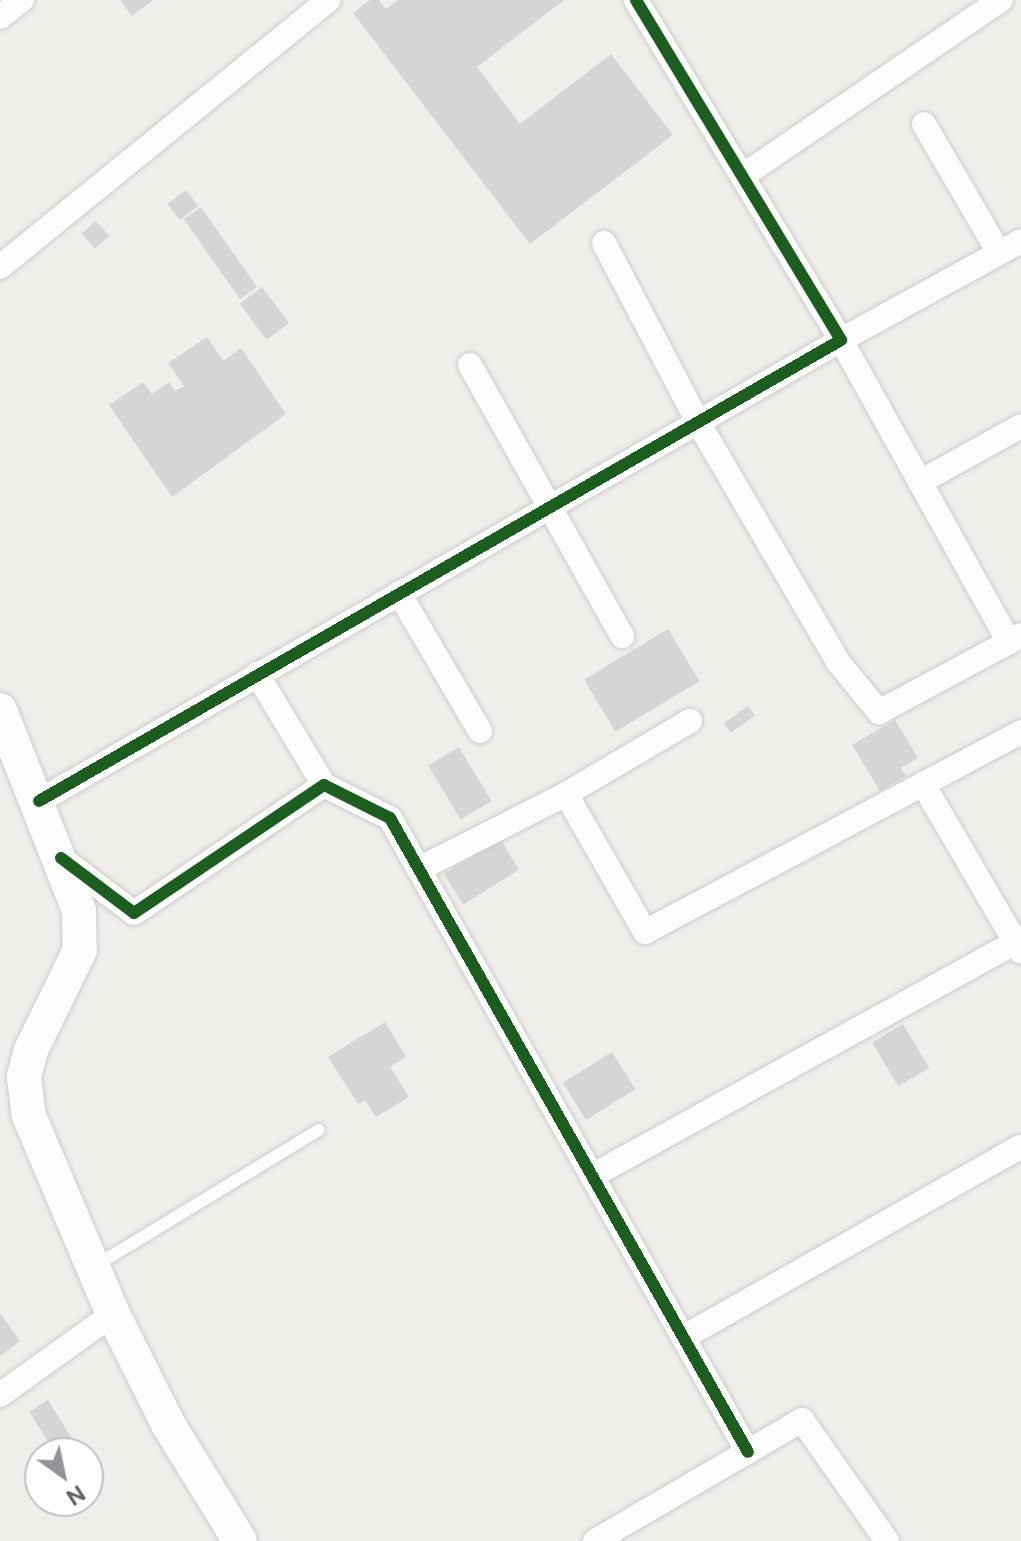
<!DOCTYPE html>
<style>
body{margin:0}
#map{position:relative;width:1021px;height:1541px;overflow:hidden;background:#efeeea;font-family:"Public Sans",sans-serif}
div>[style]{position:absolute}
.building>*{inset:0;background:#d6d5d3;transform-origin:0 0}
.roads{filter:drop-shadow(0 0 2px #cbcccc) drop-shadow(0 0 2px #cbcccc)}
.lane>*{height:12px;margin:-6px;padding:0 6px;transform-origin:6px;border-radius:6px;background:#fdfcfc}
.street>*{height:24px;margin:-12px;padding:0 12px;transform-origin:12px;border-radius:12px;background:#fdfcfc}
.secondary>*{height:34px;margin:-17px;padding:0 17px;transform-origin:17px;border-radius:17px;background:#fdfcfc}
.cycleway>*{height:12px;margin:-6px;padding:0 6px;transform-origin:6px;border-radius:6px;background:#1b5e20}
span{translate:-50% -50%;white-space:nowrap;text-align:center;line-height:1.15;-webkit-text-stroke:7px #fff;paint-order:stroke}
.north{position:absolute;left:24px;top:1437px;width:80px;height:80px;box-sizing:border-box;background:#fff;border:2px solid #bfc1c3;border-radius:50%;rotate:147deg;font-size:22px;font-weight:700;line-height:32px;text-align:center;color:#5f6368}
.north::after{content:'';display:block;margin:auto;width:28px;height:36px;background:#919496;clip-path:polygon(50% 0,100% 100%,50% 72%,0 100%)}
</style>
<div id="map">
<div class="building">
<i style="clip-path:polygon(120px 0,153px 0,132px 16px)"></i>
<i style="clip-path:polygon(370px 0,379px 0,386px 9px,398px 0,564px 0,477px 67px,520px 124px,611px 54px,673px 135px,530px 244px,353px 13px)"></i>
<i style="left:186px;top:190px;width:20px;height:23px;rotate:53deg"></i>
<i style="left:201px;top:207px;width:98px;height:21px;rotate:55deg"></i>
<i style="left:96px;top:221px;width:20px;height:19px;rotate:49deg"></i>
<i style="left:262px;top:287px;width:45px;height:28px;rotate:53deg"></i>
<i style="clip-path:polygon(207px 337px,223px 361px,241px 348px,286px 414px,172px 497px,109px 405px,143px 382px,152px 394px,169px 382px,175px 391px,184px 386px,168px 363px)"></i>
<i style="left:668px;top:629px;width:61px;height:98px;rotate:59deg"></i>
<i style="left:748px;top:706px;width:12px;height:30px;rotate:55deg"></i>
<i style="clip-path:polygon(895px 720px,918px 758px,901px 768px,906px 776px,880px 791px,852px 745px)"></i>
<i style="left:459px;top:747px;width:63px;height:36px;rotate:59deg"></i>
<i style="left:500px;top:839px;width:36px;height:66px;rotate:58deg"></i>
<i style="clip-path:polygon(385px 1022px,406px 1057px,390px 1067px,409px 1097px,376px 1117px,365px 1100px,358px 1104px,328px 1057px)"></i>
<i style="left:903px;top:1024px;width:51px;height:36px;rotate:59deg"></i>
<i style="left:612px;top:1052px;width:44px;height:58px;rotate:58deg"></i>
<i style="clip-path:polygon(0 1313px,20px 1341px,0 1356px)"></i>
<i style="left:48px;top:1400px;width:46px;height:22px;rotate:58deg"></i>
</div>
<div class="roads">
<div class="lane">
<i style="left:95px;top:1266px;width:262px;rotate:-31.3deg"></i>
</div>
<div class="street">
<i style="left:0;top:17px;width:28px;rotate:-38deg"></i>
<i style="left:924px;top:124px;width:149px;rotate:59.8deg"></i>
<i style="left:744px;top:175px;width:311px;rotate:-34.3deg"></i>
<i style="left:1021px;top:241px;width:205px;rotate:151.2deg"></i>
<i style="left:841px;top:340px;width:346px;rotate:60.9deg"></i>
<i style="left:1009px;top:642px;width:14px;rotate:-30deg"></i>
<i style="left:604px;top:243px;width:202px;rotate:62.3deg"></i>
<i style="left:698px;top:422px;width:278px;rotate:59.7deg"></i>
<i style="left:838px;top:662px;width:65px;rotate:50.6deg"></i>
<i style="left:879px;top:712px;width:148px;rotate:-28.3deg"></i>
<i style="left:0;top:267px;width:423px;rotate:-39.1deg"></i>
<i style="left:470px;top:365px;width:311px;rotate:60.7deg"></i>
<i style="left:920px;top:482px;width:115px;rotate:-29deg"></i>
<i style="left:399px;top:593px;width:160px;rotate:59.6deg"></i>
<i style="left:257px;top:674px;width:130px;rotate:58.9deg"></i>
<i style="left:923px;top:784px;width:194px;rotate:59.7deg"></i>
<i style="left:566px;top:794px;width:144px;rotate:-30.5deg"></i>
<i style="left:39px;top:801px;width:925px;rotate:-29.89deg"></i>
<i style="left:841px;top:340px;width:397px;rotate:-121.1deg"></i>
<i style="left:61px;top:858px;width:91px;rotate:37deg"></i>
<i style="left:134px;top:913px;width:229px;rotate:-34deg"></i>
<i style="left:324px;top:785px;width:74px;rotate:26.6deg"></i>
<i style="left:390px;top:818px;width:728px;rotate:60.55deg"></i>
<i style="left:419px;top:869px;width:165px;rotate:-27deg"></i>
<i style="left:566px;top:794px;width:159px;rotate:60.2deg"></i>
<i style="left:645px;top:932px;width:426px;rotate:-28deg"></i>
<i style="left:592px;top:1176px;width:484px;rotate:-28.9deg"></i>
<i style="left:684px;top:1337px;width:387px;rotate:-29.5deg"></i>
<i style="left:0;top:1395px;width:139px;rotate:-35.6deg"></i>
<i style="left:595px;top:1541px;width:240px;rotate:-30.3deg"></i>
<i style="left:802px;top:1420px;width:148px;rotate:54.9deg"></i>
</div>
<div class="secondary">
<i style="left:0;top:710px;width:216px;rotate:68.5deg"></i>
<i style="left:79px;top:911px;width:39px;rotate:89deg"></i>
<i style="left:80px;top:950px;width:111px;rotate:116.1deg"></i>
<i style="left:31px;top:1050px;width:28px;rotate:105deg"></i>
<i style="left:24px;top:1077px;width:39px;rotate:83deg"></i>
<i style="left:29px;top:1116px;width:215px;rotate:67deg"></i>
<i style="left:113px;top:1314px;width:123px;rotate:63.4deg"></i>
<i style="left:168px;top:1424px;width:137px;rotate:58.4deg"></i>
</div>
</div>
<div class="cycleway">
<i style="left:39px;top:801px;width:925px;rotate:-29.89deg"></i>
<i style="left:841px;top:340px;width:397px;rotate:-121.1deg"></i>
<i style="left:61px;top:858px;width:91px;rotate:37deg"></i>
<i style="left:134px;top:913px;width:229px;rotate:-34deg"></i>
<i style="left:324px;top:785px;width:74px;rotate:26.6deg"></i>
<i style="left:390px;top:818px;width:728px;rotate:60.55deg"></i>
</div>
<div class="north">N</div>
</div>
